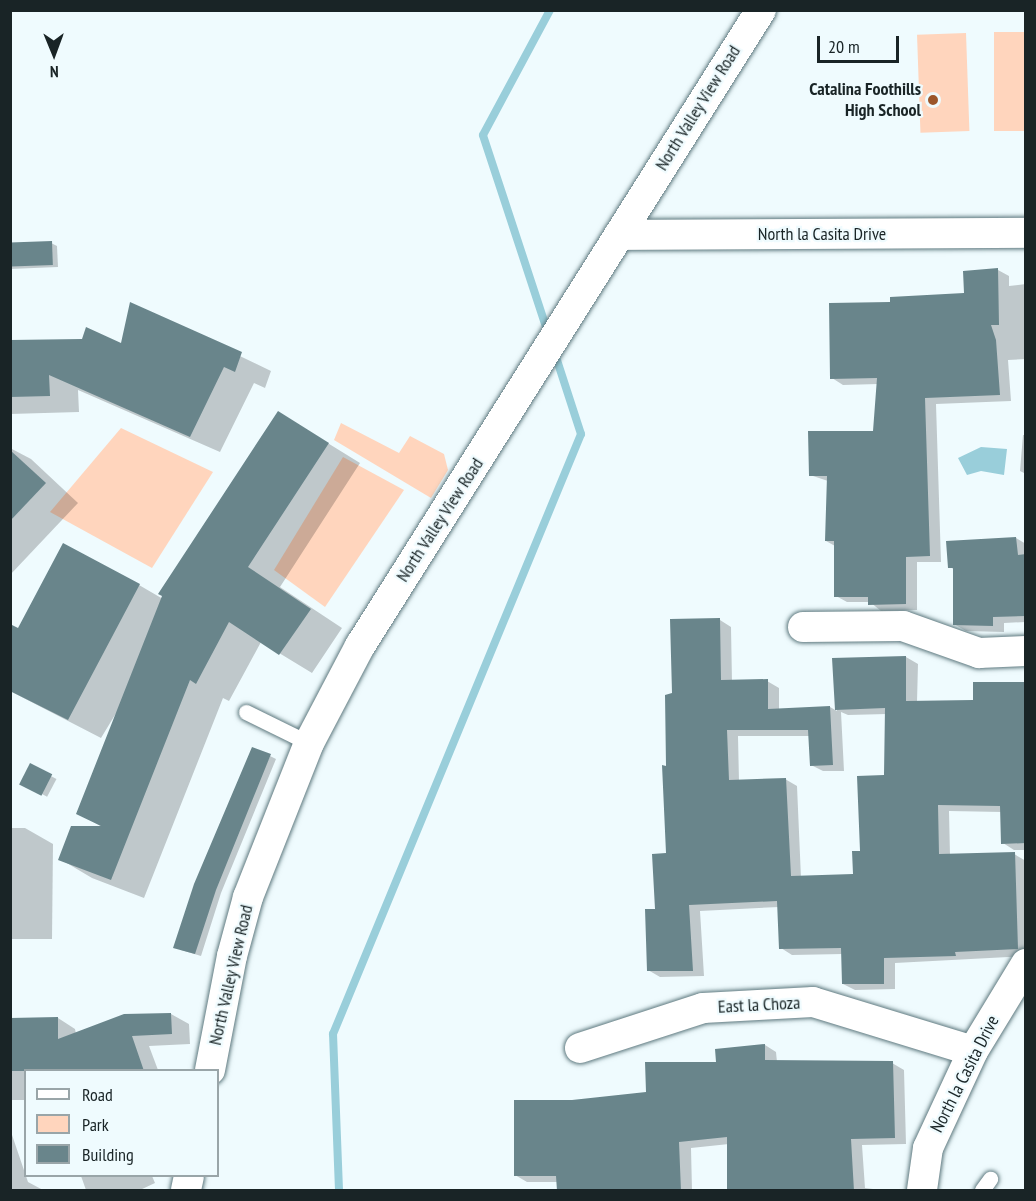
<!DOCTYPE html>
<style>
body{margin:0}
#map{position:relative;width:1036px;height:1201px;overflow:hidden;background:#effbfe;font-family:"PT Sans Narrow",sans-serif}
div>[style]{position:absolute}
.green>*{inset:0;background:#ffd5bd;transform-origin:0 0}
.water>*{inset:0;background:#99ceda}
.shadow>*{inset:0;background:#0003;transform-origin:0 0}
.stream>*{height:8px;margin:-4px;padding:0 4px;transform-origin:4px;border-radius:4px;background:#99ceda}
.building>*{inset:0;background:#69858b;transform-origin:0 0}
.roads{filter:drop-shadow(0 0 2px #5e797f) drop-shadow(0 0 2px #5e797f)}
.lane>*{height:15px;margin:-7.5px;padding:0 7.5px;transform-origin:7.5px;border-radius:7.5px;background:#fff}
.street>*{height:30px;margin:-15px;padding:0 15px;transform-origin:15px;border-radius:15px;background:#fff}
.dots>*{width:16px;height:16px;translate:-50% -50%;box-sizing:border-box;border:3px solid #effbfe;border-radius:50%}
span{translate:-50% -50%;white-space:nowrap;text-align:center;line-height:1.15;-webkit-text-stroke:4.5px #effbfe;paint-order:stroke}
.poi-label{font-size:18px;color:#192426;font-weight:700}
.right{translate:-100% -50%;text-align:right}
.street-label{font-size:18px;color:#192426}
.frame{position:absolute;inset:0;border:12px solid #192426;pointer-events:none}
.legend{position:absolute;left:24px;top:1069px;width:195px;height:108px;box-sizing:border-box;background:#effbfe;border:2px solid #99a5a8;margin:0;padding:8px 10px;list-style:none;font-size:18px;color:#192426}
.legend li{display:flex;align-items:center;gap:12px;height:30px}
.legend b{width:30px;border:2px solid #99a5a8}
.north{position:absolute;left:24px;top:24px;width:60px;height:60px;-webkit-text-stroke:4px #effbfe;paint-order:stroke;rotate:179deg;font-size:16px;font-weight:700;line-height:24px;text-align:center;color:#192426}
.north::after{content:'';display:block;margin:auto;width:21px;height:27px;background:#192426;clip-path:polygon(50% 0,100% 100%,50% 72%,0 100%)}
.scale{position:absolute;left:817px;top:36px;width:82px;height:27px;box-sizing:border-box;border:3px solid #192426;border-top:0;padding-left:8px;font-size:18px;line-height:21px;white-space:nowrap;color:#192426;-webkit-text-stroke:4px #effbfe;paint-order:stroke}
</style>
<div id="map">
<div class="green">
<i style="left:1025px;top:32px;width:99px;height:31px;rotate:90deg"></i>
<i style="left:966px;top:33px;width:98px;height:49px;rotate:88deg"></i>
<i style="clip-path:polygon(341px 423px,399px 453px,410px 436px,444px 454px,448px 470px,431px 498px,334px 440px)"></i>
<i style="clip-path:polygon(121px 428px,213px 472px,152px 568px,50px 512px)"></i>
<i style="clip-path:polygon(343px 457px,404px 490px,325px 607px,274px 570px)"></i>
</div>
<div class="water">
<i style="clip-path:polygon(981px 447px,1007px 449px,1004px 475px,981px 471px,967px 475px,958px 458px)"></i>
</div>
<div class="shadow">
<i style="clip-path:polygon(51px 243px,57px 246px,58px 267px,10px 269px,10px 244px)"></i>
<i style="clip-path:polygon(998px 270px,1009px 276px,1009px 286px,1026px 284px,1026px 359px,1008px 360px,1011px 401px,936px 404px,941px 562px,917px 562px,917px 610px,881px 611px,870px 602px,847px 602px,836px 596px,835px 546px,826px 541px,828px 481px,810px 475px,874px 432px,878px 384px,843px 385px,832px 378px,892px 304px,966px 295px)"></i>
<i style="clip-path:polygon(131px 304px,271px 371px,265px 388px,254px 383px,220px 452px,78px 390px,79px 412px,10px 414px,10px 342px,122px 345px)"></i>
<i style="clip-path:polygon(279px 413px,360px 463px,280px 587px,342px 628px,312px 673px,261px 642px,229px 701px,223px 698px,144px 898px,92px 878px,60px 859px,104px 828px,78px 813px,121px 705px,101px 738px,10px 691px,10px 626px,18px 630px,139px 585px,163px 599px)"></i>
<i style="clip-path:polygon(1023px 435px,1026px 435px,1026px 474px,1020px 471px)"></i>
<i style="clip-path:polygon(10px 448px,31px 459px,78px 503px,10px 575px)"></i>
<i style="clip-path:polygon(1016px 538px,1026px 544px,1026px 622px,1004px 623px,1004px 632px,966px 631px,954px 624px,955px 570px,950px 567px)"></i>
<i style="clip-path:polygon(evenodd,720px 620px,731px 627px,732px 682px,767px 681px,779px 688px,779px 710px,830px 707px,837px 711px,834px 660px,906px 657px,918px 664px,917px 702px,974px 701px,1026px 684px,1026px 850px,1014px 850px,1003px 843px,1002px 812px,949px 811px,950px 855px,1014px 854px,1026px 861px,1026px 956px,895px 963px,895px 989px,855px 990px,843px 984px,843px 954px,792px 955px,781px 948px,779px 907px,700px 911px,704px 976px,660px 977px,648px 970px,667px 854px,673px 694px,720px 620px,841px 712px,848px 715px,887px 714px,886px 777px,854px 875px,801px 878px,797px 786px,785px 779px,739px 781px,738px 736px,810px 736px,811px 765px,823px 771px,844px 771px,841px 712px)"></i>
<i style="clip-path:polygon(270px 756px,276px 759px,221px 893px,201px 956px,181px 950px)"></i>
<i style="left:30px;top:765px;width:30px;height:20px;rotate:28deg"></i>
<i style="clip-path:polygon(10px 828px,25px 828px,53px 844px,52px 939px,10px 939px)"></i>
<i style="clip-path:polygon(171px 1014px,189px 1024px,190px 1044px,149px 1046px,158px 1070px,26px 1070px,26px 1100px,10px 1100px,10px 1020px,58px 1018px,75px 1029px,76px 1034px,124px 1016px)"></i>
<i style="clip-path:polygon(765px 1045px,776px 1052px,777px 1062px,892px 1063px,904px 1070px,906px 1144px,862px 1145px,865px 1188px,881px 1190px,751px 1190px,729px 1144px,691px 1148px,692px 1190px,559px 1190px,558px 1182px,527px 1182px,515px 1175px,572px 1101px,647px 1093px)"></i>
<i style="clip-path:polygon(10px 1129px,28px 1182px,43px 1190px,10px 1190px)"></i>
<i style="clip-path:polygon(81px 1176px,152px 1176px,155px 1183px,140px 1190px,86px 1190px)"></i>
</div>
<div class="stream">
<i style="left:548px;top:333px;width:208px;rotate:-108.2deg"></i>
<i style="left:483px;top:135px;width:142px;rotate:-61.8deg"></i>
<i style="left:339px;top:1190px;width:156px;rotate:-92.2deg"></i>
<i style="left:333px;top:1034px;width:649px;rotate:-67.54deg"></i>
<i style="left:581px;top:434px;width:87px;rotate:-108deg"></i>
</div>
<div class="building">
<i style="left:52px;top:241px;width:24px;height:42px;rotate:88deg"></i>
<i style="clip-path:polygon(998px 268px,999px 325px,991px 325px,996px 340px,1000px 395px,925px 398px,930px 556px,906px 557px,906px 604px,868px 605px,868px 597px,834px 597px,834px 541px,825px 541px,827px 476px,809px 476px,808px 431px,873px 431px,877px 378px,830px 379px,829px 303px,890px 302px,890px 297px,964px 293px,963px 271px)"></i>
<i style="clip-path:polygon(130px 302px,242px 352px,235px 372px,224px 367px,190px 437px,49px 375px,50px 396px,10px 397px,10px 340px,82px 339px,86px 327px,121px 343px)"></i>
<i style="clip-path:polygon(278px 411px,329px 443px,248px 567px,311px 609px,279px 655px,229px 622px,196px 684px,190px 680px,111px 880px,58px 860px,71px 826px,101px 826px,76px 814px,162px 596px,158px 594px)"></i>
<i style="clip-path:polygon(10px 450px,46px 483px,10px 521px)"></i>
<i style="clip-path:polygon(1016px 537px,1018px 555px,1026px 554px,1026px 616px,993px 617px,993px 626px,953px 625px,953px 568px,948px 568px,946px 541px)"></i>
<i style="clip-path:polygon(63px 543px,140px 584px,68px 720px,10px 691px,10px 624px,18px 628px)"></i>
<i style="clip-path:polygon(720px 618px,721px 680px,768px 679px,768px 709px,830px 706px,833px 765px,810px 766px,808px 730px,727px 730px,729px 780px,786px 778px,791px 876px,853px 874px,852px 851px,860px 851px,857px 776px,884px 775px,885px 708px,835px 710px,832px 658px,906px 656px,906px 701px,973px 700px,973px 682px,1026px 682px,1026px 843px,1001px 844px,1000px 806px,938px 805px,939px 854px,1015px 852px,1018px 949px,955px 952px,956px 956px,884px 958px,884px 984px,842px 984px,841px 948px,779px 949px,777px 901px,689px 905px,693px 971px,647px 971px,645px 909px,655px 909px,652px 854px,666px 853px,662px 765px,666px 766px,665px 695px,672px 693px,670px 619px)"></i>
<i style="clip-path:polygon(252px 747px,271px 754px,216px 890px,195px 954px,173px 948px,194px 884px)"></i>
<i style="left:30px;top:763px;width:25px;height:24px;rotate:27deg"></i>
<i style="clip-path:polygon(171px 1013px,172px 1034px,132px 1036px,144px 1071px,10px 1071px,10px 1018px,58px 1017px,58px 1039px,124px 1014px)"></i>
<i style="clip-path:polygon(765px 1044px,765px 1060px,893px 1061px,895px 1138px,851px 1139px,854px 1191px,727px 1191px,727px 1137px,679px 1142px,681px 1191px,557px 1191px,556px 1176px,514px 1176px,514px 1100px,572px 1100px,646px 1092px,645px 1062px,716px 1062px,715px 1049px)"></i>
</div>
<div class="roads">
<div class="lane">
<i style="left:246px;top:712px;width:70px;rotate:26.2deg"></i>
<i style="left:982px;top:1190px;width:14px;rotate:-54deg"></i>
</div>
<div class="street">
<i style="left:619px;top:235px;width:407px;rotate:-0.3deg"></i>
<i style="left:803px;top:627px;width:100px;rotate:-0.6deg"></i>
<i style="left:903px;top:626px;width:81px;rotate:19.6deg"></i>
<i style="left:979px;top:653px;width:47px;rotate:-2.4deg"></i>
<i style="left:580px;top:1048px;width:129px;rotate:-18deg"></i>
<i style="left:703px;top:1008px;width:110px;rotate:-3.1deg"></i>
<i style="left:813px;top:1002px;width:167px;rotate:17deg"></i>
<i style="left:210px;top:1070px;width:116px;rotate:-79.1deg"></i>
<i style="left:232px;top:956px;width:61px;rotate:-74.8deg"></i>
<i style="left:248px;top:897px;width:166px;rotate:-68.4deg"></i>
<i style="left:309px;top:743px;width:110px;rotate:-62.3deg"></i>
<i style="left:360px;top:646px;width:752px;rotate:-57.77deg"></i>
<i style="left:186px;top:1190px;width:14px;rotate:-78deg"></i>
<i style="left:922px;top:1190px;width:42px;rotate:-81.9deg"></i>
<i style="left:928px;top:1148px;width:107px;rotate:-65.1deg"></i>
<i style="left:973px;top:1051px;width:102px;rotate:-58.7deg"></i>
</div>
</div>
<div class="dots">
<i style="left:933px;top:100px;background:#9b562a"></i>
</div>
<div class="poi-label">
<span class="right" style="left:921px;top:100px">Catalina Foothills<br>High School</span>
</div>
<div class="street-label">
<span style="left:698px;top:108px;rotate:-58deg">North Valley View Road</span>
<span style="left:822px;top:234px">North la Casita Drive</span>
<span style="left:440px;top:520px;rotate:-57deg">North Valley View Road</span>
<span style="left:231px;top:975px;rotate:-77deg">North Valley View Road</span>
<span style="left:759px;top:1005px;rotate:-3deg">East la Choza</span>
<span style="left:965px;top:1074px;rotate:-63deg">North la Casita Drive</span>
</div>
<div class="frame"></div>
<ul class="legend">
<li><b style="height:8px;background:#fff"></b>Road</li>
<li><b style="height:16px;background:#ffd5bd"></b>Park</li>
<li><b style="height:16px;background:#69858b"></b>Building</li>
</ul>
<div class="north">N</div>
<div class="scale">20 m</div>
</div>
